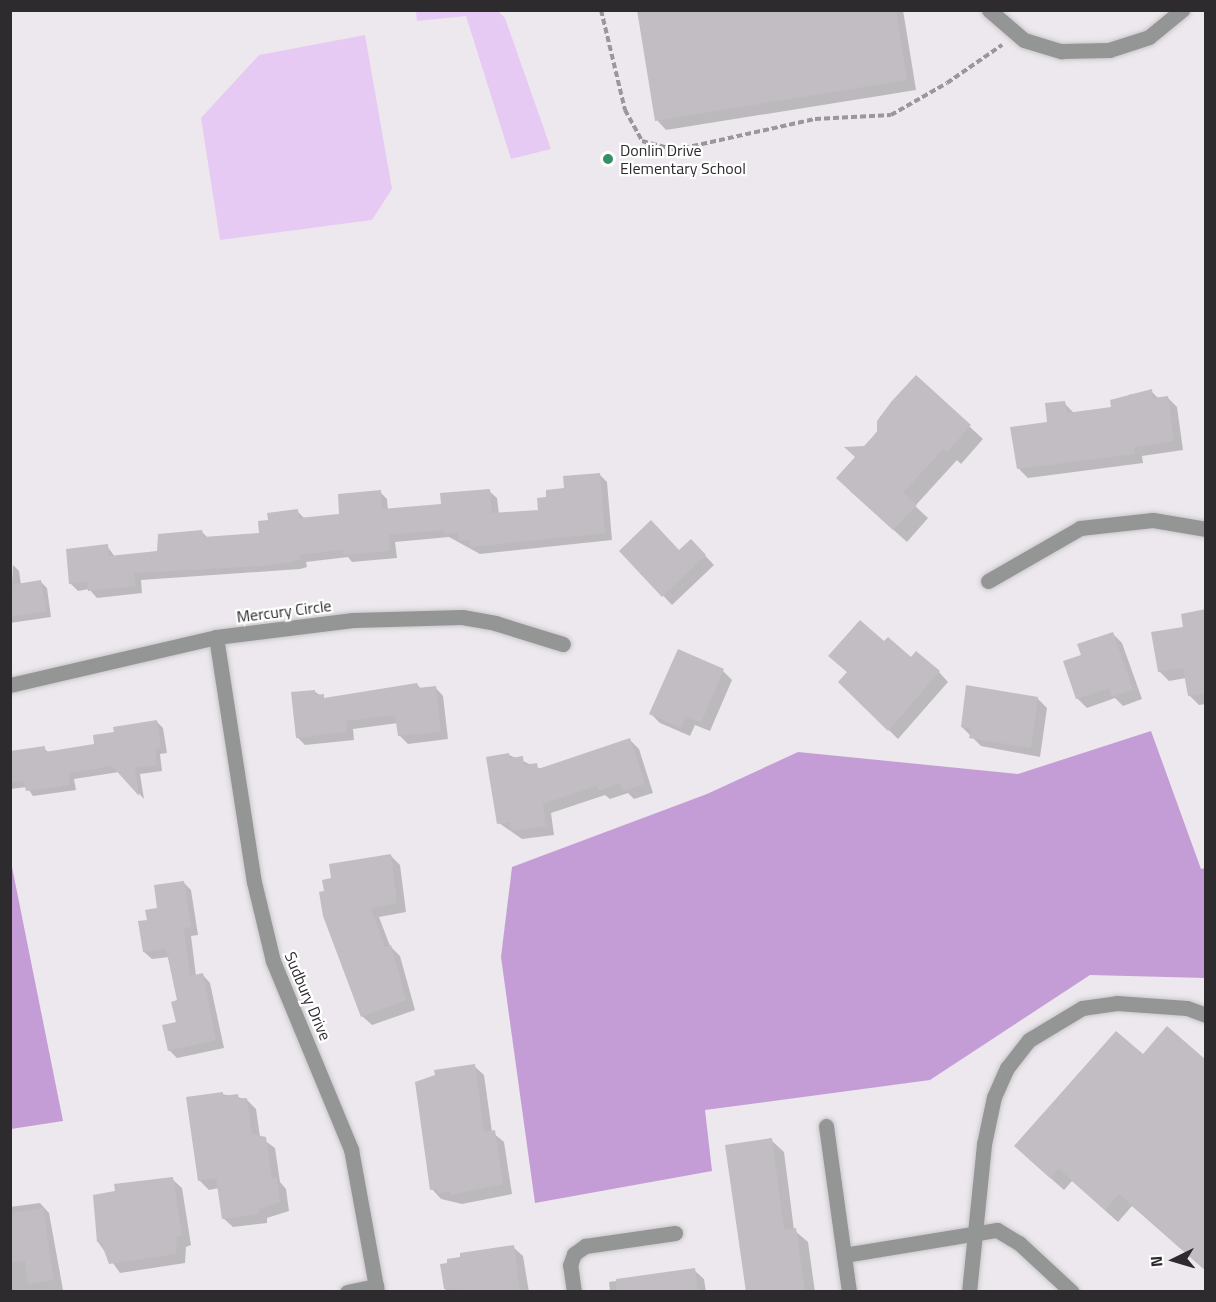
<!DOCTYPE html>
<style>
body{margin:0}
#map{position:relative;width:1216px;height:1302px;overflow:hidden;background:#ece8ed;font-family:"Titillium Web",sans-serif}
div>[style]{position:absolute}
.green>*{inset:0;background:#e7caf4}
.forest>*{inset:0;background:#c59dd6}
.shadow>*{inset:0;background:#0003}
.building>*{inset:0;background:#c1bdc2}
.path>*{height:4px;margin-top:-2px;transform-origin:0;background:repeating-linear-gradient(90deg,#9a979b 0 6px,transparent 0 9px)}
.roads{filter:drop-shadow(0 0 2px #cac6ca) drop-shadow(0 0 2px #cac6ca)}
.minor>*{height:15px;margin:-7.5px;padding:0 7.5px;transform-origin:7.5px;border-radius:7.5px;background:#939694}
.dots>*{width:16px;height:16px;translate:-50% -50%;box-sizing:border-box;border:3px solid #fff;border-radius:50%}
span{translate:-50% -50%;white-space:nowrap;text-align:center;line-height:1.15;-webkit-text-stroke:4.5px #fff;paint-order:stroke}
.poi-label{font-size:16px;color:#2d2b2d}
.left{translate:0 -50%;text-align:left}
.street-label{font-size:16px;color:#2d2b2d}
.frame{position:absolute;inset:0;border:12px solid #2d2b2d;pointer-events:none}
.north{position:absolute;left:1144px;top:1230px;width:60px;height:60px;-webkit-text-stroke:4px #fff;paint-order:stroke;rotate:265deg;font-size:16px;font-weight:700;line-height:24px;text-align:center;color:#2d2b2d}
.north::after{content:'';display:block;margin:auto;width:21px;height:27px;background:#2d2b2d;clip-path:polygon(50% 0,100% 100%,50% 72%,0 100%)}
</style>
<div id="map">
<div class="green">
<i style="clip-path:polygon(416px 11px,498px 11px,505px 18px,551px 149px,511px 159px,466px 16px,417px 21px)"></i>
<i style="clip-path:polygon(365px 35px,392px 189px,372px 220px,220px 240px,201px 118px,259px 55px)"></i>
</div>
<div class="forest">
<i style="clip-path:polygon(1151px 731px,1201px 869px,1205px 868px,1205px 978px,1090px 975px,930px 1080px,705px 1110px,712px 1171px,535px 1203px,501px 957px,512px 867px,707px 794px,798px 752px,1018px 774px)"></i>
<i style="clip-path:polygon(10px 857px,63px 1121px,11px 1129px,10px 1129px)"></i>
</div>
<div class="shadow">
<i style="clip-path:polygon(639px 10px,903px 10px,916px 90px,666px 130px,657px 120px)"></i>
<i style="clip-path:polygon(916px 377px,983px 439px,961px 464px,957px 460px,915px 506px,928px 518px,907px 542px,850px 491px,865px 448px)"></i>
<i style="clip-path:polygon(1151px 391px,1158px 398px,1167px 397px,1177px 407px,1183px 450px,1142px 456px,1143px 463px,1028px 478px,1019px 469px,1064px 403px,1074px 413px,1113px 409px,1128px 399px,1128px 395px)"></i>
<i style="clip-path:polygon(600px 475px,607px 482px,612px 540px,480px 554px,449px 537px,395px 542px,397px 558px,352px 562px,348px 557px,306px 562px,307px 567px,300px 569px,141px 580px,142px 593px,97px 598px,89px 589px,78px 591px,70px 583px,107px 546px,115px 557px,159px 552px,202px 532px,208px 538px,261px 534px,269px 521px,297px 511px,305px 519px,341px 516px,380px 492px,387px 499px,388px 510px,442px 505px,489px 491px,497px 498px,499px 514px,539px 511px,548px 498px)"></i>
<i style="clip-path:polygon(691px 541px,714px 565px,672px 605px,621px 551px,679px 552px)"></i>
<i style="clip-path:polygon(13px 565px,19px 571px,21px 585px,41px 582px,47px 588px,51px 617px,10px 623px)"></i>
<i style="clip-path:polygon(1206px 611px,1206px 704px,1199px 705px,1190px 696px,1186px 678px,1169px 681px,1159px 671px,1185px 628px)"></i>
<i style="clip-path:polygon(1113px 634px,1122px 643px,1142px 699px,1123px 706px,1115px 698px,1087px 708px,1077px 698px,1083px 656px)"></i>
<i style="clip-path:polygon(885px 643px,939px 672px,948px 682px,898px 739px,840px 682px,848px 673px,840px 665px)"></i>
<i style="clip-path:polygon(723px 671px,732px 680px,710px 731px,695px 725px,690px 736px,660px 723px,651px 714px)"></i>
<i style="clip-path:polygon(417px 684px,421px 689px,435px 687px,443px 696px,448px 739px,408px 744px,400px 736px,398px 723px,353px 729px,354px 740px,305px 745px,297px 737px,314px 691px,327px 700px)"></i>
<i style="clip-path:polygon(1037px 698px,1047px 708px,1040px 757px,981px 746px,962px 727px)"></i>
<i style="clip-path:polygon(157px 722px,163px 728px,167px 753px,160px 754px,162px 771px,140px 774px,144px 799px,119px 772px,74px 779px,76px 790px,33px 796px,27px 787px,10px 789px,10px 753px,44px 748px,49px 753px,96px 746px,115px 733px)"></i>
<i style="clip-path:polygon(629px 739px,639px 749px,653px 793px,634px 799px,628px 793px,610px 799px,605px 795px,551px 813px,554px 835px,522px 839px,499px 823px,488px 758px,509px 755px,541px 769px)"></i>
<i style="clip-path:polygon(390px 855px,400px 865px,406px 912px,379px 917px,390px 946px,400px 956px,415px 1010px,372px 1025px,362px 1016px,325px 892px)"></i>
<i style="clip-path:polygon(183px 882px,191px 890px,198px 935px,191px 936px,196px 976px,203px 975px,210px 983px,224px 1048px,177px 1058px,169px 1050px,177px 1023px,178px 1001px,169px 957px,152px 959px,144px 952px,149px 922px)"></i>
<i style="clip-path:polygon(1143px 1056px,1206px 1062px,1206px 1271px,1132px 1206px,1118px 1222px,1072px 1181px,1064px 1190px,1029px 1159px)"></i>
<i style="clip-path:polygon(474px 1066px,484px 1075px,492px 1132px,504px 1142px,512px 1194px,462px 1204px,441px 1199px,432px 1189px)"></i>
<i style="clip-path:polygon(222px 1094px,246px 1099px,256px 1109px,260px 1137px,275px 1148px,280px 1182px,286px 1189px,289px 1211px,267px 1218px,267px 1223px,233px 1227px,223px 1218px,219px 1188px,209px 1190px,199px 1180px)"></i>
<i style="clip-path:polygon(771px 1140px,784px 1152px,794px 1230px,808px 1242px,815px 1292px,747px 1292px)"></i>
<i style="clip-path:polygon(172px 1179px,182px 1188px,191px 1245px,186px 1247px,185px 1263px,120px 1273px,98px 1242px)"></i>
<i style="clip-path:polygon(40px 1203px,49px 1213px,63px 1290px,10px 1292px,10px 1207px)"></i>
<i style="clip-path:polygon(513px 1247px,523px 1256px,529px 1292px,446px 1292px,442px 1265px)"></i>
<i style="clip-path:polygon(694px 1270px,704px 1279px,706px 1292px,610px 1292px,609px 1282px)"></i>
</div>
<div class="building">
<i style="clip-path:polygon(637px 10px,896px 10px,907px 80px,655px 121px)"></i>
<i style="clip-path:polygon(916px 375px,971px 425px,947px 452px,943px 449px,903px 493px,917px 505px,893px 530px,836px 478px,855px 457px,844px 447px,864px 446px,877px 432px,877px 421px,891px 402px)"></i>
<i style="clip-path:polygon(1152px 389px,1153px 398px,1168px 396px,1174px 441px,1134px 447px,1135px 454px,1017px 469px,1010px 427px,1047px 422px,1045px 403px,1065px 401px,1067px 413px,1111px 407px,1110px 400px)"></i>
<i style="clip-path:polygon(600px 473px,605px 533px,471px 547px,470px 540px,459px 541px,458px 532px,444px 534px,443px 530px,389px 535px,390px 551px,343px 555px,343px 550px,299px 555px,300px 559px,292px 562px,263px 566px,134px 573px,136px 586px,88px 591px,87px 582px,69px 584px,66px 549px,108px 544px,109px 556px,157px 551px,158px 534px,202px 530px,203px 537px,259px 533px,258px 521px,268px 520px,267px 513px,298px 509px,299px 518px,339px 514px,338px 494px,381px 490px,382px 509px,441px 504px,440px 493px,490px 489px,492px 513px,538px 510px,537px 498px,546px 497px,546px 490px,564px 488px,563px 476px)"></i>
<i style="clip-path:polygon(651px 520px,679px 550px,691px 539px,706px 555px,662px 597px,619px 551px)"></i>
<i style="clip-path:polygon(41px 580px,46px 611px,10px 617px,10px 585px)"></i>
<i style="clip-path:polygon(1206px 609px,1206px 694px,1188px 696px,1183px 668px,1158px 672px,1151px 632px,1183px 627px,1181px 614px)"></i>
<i style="clip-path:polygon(860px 620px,884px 641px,888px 637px,911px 657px,916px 651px,940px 671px,888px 731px,838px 682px,847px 672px,828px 656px)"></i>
<i style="clip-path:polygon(1113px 632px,1133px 690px,1112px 697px,1109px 688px,1076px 699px,1063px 661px,1081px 655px,1077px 644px)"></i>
<i style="clip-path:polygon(678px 649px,724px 669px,701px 723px,686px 716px,681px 728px,649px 714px)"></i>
<i style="clip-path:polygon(417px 683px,418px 688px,436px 686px,441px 732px,398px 736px,395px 715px,346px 721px,347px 732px,296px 738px,291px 692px,315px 690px,315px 695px,324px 694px,324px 698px)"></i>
<i style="clip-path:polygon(966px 685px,1038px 697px,1031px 748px,969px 738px,971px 729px,961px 727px)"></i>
<i style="clip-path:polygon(157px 720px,161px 748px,155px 749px,157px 765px,135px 768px,139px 796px,112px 766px,69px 773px,70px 785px,26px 791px,24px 781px,10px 783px,10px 751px,45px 746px,45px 752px,94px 744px,93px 735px,114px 732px,113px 727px)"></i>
<i style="clip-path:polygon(630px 738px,645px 784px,623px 791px,621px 783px,599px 791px,597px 786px,543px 804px,546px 826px,511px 831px,510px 822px,497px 824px,486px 757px,509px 753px,510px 758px,523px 756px,524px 765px,537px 763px,538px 769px)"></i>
<i style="clip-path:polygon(391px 854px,397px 903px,371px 908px,385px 947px,391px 945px,406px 1000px,361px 1017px,323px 916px,319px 892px,324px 891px,322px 880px,331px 878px,329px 864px)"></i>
<i style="clip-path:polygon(184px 881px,191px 927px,184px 928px,190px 976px,203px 973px,216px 1040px,168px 1051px,162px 1025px,176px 1022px,171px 1002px,177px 1000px,166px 949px,143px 952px,138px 921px,147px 920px,145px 910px,157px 908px,154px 885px)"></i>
<i style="clip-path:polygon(1167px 1026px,1206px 1060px,1206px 1271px,1119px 1194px,1105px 1210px,1059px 1169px,1050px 1178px,1014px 1146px,1116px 1031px,1143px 1054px)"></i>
<i style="clip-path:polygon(475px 1064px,484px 1132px,495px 1130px,503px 1184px,451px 1195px,451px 1191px,438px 1193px,437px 1189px,430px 1190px,415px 1082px,435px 1075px,434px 1070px)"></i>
<i style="clip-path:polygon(223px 1092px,223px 1096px,238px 1094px,239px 1099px,247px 1098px,252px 1134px,266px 1137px,272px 1178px,277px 1178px,280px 1202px,258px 1209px,259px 1214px,222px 1219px,216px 1178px,198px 1181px,186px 1097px)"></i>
<i style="clip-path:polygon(772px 1138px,784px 1230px,796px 1228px,805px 1292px,746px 1292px,725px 1145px)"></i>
<i style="clip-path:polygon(173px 1177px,182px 1236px,177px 1237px,176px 1254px,109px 1264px,101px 1242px,97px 1242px,93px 1195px,115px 1191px,114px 1184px)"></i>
<i style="clip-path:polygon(43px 1208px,54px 1280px,28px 1284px,25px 1261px,10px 1263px,10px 1213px)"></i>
<i style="clip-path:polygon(514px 1245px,520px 1292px,444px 1289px,440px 1264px,447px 1263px,447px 1259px,460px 1257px,460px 1253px)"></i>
<i style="clip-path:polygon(695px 1268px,698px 1292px,617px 1292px,616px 1279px)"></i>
</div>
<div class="path">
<i style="left:601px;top:10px;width:103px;rotate:76.5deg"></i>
<i style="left:625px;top:110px;width:35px;rotate:61deg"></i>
<i style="left:642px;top:141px;width:34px;rotate:15deg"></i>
<i style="left:675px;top:150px;width:143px;rotate:-12.5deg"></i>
<i style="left:815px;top:119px;width:76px;rotate:-3deg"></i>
<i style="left:891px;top:115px;width:64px;rotate:-29.7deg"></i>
<i style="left:947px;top:83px;width:67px;rotate:-34.6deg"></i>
</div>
<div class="roads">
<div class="minor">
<i style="left:989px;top:10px;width:46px;rotate:40.6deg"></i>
<i style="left:1024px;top:40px;width:39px;rotate:17deg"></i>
<i style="left:1061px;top:51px;width:48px;rotate:-1.2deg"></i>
<i style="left:1109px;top:50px;width:42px;rotate:-18deg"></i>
<i style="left:1149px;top:37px;width:43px;rotate:-39.3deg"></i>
<i style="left:988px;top:581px;width:106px;rotate:-29.9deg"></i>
<i style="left:1080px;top:528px;width:73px;rotate:-6.3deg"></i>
<i style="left:1153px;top:520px;width:54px;rotate:9.6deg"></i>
<i style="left:216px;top:637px;width:248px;rotate:81.2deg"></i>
<i style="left:254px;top:882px;width:81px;rotate:76.5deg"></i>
<i style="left:273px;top:961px;width:204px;rotate:67.5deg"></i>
<i style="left:351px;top:1149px;width:145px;rotate:79.7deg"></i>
<i style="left:10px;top:685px;width:212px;rotate:-13.1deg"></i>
<i style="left:216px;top:637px;width:138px;rotate:-7.1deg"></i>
<i style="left:353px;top:620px;width:109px;rotate:-1.6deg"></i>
<i style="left:462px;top:617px;width:34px;rotate:10deg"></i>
<i style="left:495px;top:623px;width:71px;rotate:17.2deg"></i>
<i style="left:826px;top:1126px;width:168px;rotate:82.1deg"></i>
<i style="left:844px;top:1255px;width:155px;rotate:-9.3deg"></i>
<i style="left:997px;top:1230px;width:26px;rotate:31deg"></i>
<i style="left:1019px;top:1243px;width:72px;rotate:42.8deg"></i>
<i style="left:347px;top:1292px;width:30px;rotate:-12deg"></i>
<i style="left:574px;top:1292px;width:27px;rotate:-98deg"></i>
<i style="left:570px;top:1265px;width:12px;rotate:-70deg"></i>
<i style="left:574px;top:1254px;width:14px;rotate:-36deg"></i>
<i style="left:585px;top:1246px;width:91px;rotate:-8.2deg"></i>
<i style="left:969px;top:1292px;width:149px;rotate:-84.2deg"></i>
<i style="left:984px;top:1144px;width:48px;rotate:-78deg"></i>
<i style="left:994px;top:1097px;width:32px;rotate:-66deg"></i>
<i style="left:1007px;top:1068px;width:36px;rotate:-52deg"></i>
<i style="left:1029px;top:1040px;width:62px;rotate:-31.1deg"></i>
<i style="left:1082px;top:1008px;width:35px;rotate:-8deg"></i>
<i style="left:1117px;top:1003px;width:70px;rotate:4.1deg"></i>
<i style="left:1187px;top:1008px;width:20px;rotate:20deg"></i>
</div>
</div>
<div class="dots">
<i style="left:608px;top:159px;background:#349066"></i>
</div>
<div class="poi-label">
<span class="left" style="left:620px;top:159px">Donlin Drive<br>Elementary School</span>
</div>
<div class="street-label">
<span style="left:284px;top:611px;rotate:-7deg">Mercury Circle</span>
<span style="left:308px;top:996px;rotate:67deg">Sudbury Drive</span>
</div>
<div class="frame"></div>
<div class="north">N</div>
</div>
